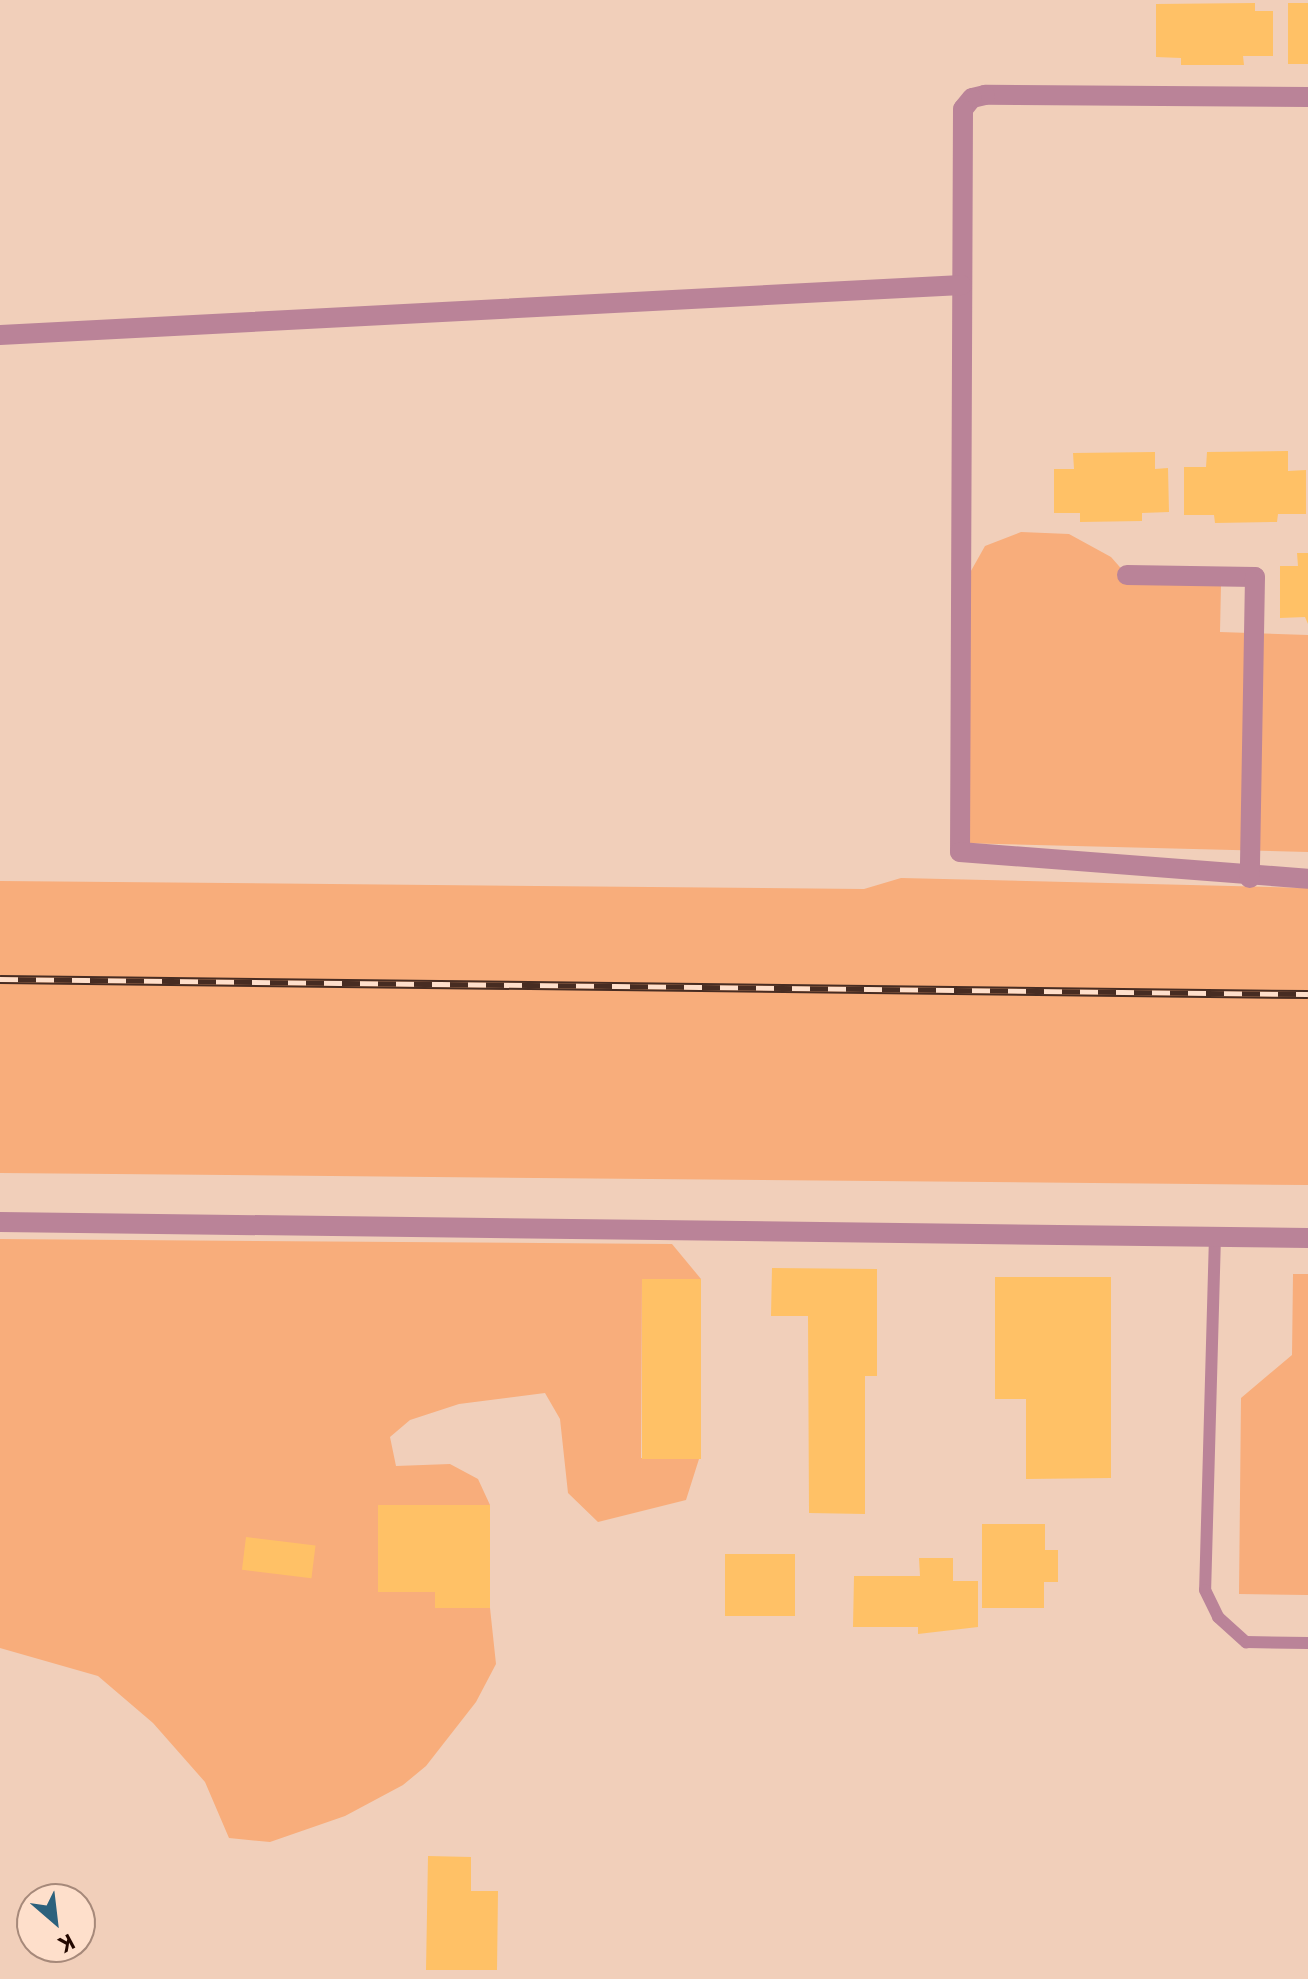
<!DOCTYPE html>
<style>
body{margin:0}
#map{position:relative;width:1308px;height:1979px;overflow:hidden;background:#fedfcb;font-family:Roboto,sans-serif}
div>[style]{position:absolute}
.built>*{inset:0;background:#f1cfba}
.green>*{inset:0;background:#f8ad7b}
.building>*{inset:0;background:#ffc166;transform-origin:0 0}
.lane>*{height:12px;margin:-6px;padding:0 6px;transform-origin:6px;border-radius:6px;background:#ba8398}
.street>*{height:20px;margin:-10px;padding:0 10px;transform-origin:10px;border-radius:10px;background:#ba8398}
.rail>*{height:9px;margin-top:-4.5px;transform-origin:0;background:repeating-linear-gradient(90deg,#fedfcb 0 18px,#472c22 0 36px);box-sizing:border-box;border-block:2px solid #472c22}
span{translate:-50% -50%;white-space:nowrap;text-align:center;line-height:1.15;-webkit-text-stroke:8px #fedfcb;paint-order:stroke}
.north{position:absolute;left:16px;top:1883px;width:80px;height:80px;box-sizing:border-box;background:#fedfcb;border:2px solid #a6897a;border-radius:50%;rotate:152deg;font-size:22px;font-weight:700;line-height:32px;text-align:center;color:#230800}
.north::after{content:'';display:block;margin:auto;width:28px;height:36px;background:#2c617d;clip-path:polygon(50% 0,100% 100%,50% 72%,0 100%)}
</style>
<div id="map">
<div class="built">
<i style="clip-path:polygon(evenodd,0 0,1308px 0,1308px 1979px,0 1979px,0 0,32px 1899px,80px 1899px,80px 1947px,32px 1947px,32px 1899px)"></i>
</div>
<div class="green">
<i style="clip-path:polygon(1021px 532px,1069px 534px,1111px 557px,1133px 582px,1221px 585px,1220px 632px,1308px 635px,1308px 852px,959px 843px,967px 578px,985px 546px)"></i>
<i style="clip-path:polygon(901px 878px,1308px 888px,1308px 1185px,0 1173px,0 881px,864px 889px)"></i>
<i style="clip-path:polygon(0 1239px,672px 1244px,701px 1279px,642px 1279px,641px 1458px,699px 1459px,686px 1500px,598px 1522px,568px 1493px,560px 1419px,545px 1393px,459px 1404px,410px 1420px,390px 1437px,396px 1466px,450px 1464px,478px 1479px,490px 1505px,378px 1505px,378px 1592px,435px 1592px,436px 1608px,490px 1608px,496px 1664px,476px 1702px,426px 1766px,403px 1785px,345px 1816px,270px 1842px,229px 1838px,205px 1782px,153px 1723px,98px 1676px,0 1648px)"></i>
<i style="clip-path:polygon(1293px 1274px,1308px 1274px,1308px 1595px,1239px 1594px,1241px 1398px,1292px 1355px)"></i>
</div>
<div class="building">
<i style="clip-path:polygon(1255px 3px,1255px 11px,1273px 11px,1273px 56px,1243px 56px,1244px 65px,1181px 65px,1181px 58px,1156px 57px,1156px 4px)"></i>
<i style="left:1288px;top:3px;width:20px;height:61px"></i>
<i style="clip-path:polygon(1288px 451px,1288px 471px,1306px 470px,1306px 514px,1278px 514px,1277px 522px,1215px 523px,1214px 515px,1184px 515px,1184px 467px,1206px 467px,1207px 452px)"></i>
<i style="clip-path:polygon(1155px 452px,1155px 469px,1168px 468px,1169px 512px,1142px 513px,1142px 521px,1080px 522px,1080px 513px,1054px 513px,1054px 469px,1074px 469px,1073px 453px)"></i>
<i style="clip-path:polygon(1297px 553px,1308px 553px,1308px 624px,1305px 617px,1280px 618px,1280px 566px,1298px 566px)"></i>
<i style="clip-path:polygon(772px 1268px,877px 1269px,877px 1376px,865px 1376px,865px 1514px,809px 1513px,808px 1316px,771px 1316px)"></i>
<i style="clip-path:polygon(995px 1277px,1111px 1277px,1111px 1478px,1026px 1479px,1026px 1399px,995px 1399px)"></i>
<i style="left:642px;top:1279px;width:59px;height:180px"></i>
<i style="clip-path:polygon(378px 1505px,490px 1505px,490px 1608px,435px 1608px,435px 1592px,378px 1592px)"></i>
<i style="clip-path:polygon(982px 1524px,1045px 1524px,1045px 1550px,1058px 1550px,1058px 1582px,1044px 1582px,1044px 1608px,982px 1608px)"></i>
<i style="left:246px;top:1537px;width:70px;height:33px;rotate:7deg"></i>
<i style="left:725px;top:1554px;width:70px;height:62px"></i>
<i style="clip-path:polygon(919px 1558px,953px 1558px,953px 1581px,978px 1581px,978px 1627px,918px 1634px,918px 1627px,853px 1627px,854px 1576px,920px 1576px)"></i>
<i style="clip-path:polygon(428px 1856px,471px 1857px,471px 1891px,498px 1891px,497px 1970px,426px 1970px)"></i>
</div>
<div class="lane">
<i style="left:1215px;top:1236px;width:354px;rotate:91.6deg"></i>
<i style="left:1205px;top:1590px;width:30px;rotate:64deg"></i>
<i style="left:1218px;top:1617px;width:38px;rotate:42deg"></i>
<i style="left:1246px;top:1642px;width:62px;rotate:0.9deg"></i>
</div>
<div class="street">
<i style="left:1308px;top:97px;width:323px;rotate:-179.6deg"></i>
<i style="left:985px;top:95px;width:13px;rotate:167deg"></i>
<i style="left:972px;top:98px;width:14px;rotate:129deg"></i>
<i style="left:963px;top:109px;width:743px;rotate:90.23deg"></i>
<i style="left:960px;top:852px;width:349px;rotate:4.4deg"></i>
<i style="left:0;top:335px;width:963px;rotate:-2.98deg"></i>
<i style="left:1127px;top:575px;width:128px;rotate:0.9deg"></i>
<i style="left:1255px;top:577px;width:301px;rotate:91deg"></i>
<i style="left:0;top:1222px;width:1308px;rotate:0.7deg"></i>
</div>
<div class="rail">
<i style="left:0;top:979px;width:1308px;rotate:0.66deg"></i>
</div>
<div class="north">K</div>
</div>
